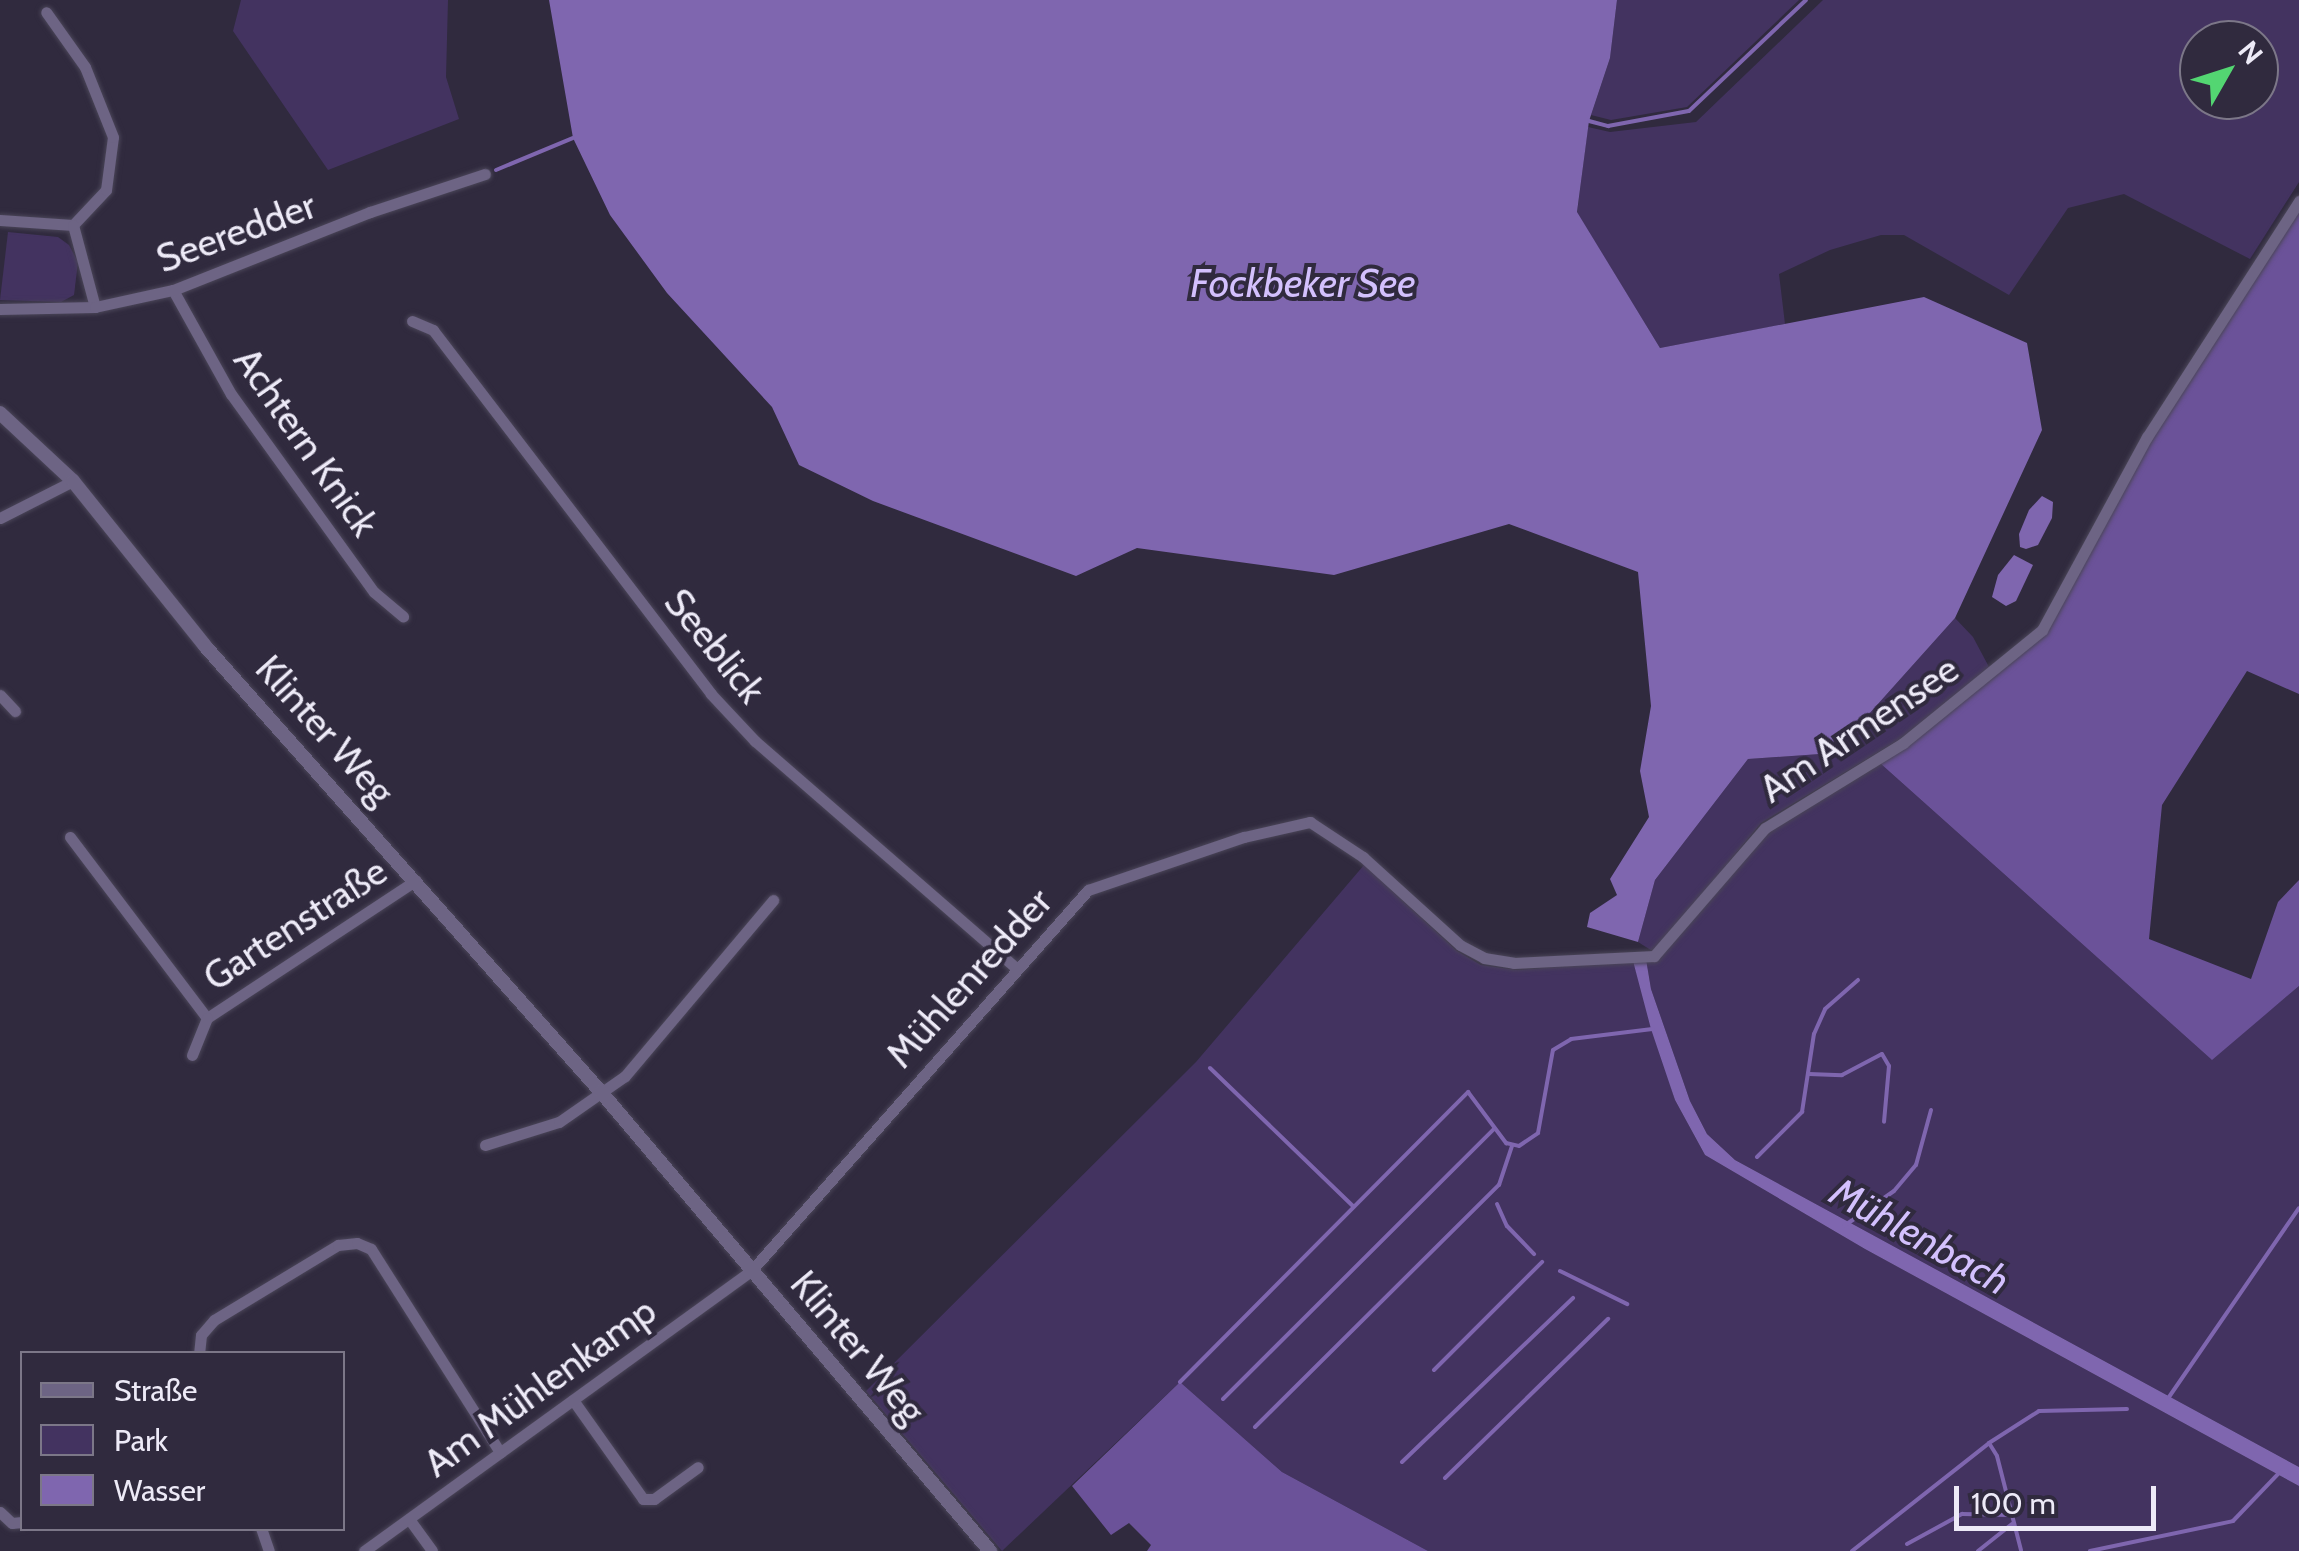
<!DOCTYPE html>
<meta charset="utf-8">
<style>
body{margin:0}
#map{position:relative;width:2299px;height:1551px;overflow:hidden;background:#302a3e;font-family:Cabin,sans-serif}
div>[style]{position:absolute}
.green>*{inset:0;background:#433360}
.forest>*{inset:0;background:#6b5299}
.water>*{inset:0;background:#7f66af}
.stream>*{height:4px;margin:-2px;padding:0 2px;transform-origin:2px;border-radius:2px;background:#7f66af}
.roads{filter:drop-shadow(0 0 2px #4a4558) drop-shadow(0 0 2px #4a4558)}
.minor>*{height:11px;margin:-5.5px;padding:0 5.5px;transform-origin:5.5px;border-radius:5.5px;background:#6d6484}
.tertiary>*{height:14px;margin:-7px;padding:0 7px;transform-origin:7px;border-radius:7px;background:#6d6484}
span{translate:-50% -50%;white-space:nowrap;text-align:center;line-height:1.15;-webkit-text-stroke:8px #302a3e;paint-order:stroke}
.street-label{font-size:38px;color:#edeaf7}
.water-label{font-size:40px;color:#d3c0fd;font-style:italic}
.legend{position:absolute;left:20px;top:1351px;width:325px;height:180px;box-sizing:border-box;background:#302a3e;border:2px solid #7c7788;margin:0;padding:12px 18px;list-style:none;font-size:30px;color:#edeaf7}
.legend li{display:flex;align-items:center;gap:20px;height:50px}
.legend b{width:50px;border:2px solid #7c7788}
.north{position:absolute;left:2179px;top:20px;width:100px;height:100px;box-sizing:border-box;background:#302a3e;border:2px solid #7c7788;border-radius:50%;rotate:51deg;font-size:28px;font-weight:700;line-height:40px;text-align:center;color:#edeaf7}
.north::after{content:'';display:block;margin:auto;width:35px;height:45px;background:#53d672;clip-path:polygon(50% 0,100% 100%,50% 72%,0 100%)}
.scale{position:absolute;left:1954px;top:1486px;width:202px;height:45px;box-sizing:border-box;border:5px solid #edeaf7;border-top:0;padding-left:12px;font-size:30px;line-height:35px;white-space:nowrap;color:#edeaf7;-webkit-text-stroke:8px #302a3e;paint-order:stroke}
</style>
<div id="map">
<div class="green">
<i style="clip-path:polygon(241px 0,448px 0,446px 77px,459px 119px,328px 170px,233px 31px)"></i>
<i style="clip-path:polygon(1617px 0,1799px 0,1687px 107px,1611px 120px,1591px 115px,1610px 58px)"></i>
<i style="clip-path:polygon(evenodd,1823px 0,2299px 0,2299px 182px,2250px 259px,2124px 194px,2068px 208px,2009px 295px,1904px 235px,1881px 235px,1830px 250px,1779px 274px,1785px 324px,1660px 348px,1577px 213px,1588px 127px,1610px 132px,1696px 122px,1823px 0,2199px 40px,2259px 40px,2259px 100px,2199px 100px,2199px 40px)"></i>
<i style="clip-path:polygon(8px 232px,58px 237px,69px 245px,78px 262px,74px 295px,61px 302px,0 300px)"></i>
<i style="clip-path:polygon(1955px 618px,1973px 637px,1989px 667px,1900px 739px,1761px 823px,1654px 952px,1638px 942px,1655px 880px,1748px 759px,1834px 753px)"></i>
<i style="clip-path:polygon(1881px 764px,2211px 1059px,2299px 986px,2299px 1467px,1735px 1160px,1707px 1134px,1690px 1101px,1651px 989px,1646px 959px,1655px 958px,1768px 833px)"></i>
<i style="clip-path:polygon(1364px 865px,1457px 951px,1481px 965px,1517px 970px,1633px 961px,1675px 1100px,1705px 1155px,1865px 1249px,2299px 1486px,2299px 1551px,1428px 1551px,1282px 1472px,1180px 1382px,1002px 1551px,866px 1391px,1196px 1062px)"></i>
</div>
<div class="forest">
<i style="clip-path:polygon(2299px 211px,2299px 694px,2247px 671px,2162px 805px,2149px 939px,2251px 979px,2278px 902px,2299px 880px,2299px 986px,2212px 1060px,1881px 764px,2045px 632px,2151px 439px)"></i>
<i style="clip-path:polygon(1180px 1382px,1282px 1472px,1428px 1551px,1147px 1551px,1151px 1545px,1129px 1523px,1111px 1535px,1072px 1486px)"></i>
</div>
<div class="water">
<i style="clip-path:polygon(549px 0,1617px 0,1610px 58px,1589px 121px,1577px 212px,1660px 348px,1924px 297px,2027px 343px,2042px 430px,1955px 618px,1834px 753px,1748px 759px,1655px 880px,1638px 942px,1587px 927px,1590px 913px,1617px 895px,1610px 879px,1649px 817px,1640px 771px,1651px 706px,1638px 572px,1509px 524px,1334px 575px,1137px 548px,1076px 576px,873px 501px,799px 465px,772px 407px,667px 293px,610px 215px,573px 138px)"></i>
<i style="clip-path:polygon(2042px 496px,2053px 502px,2052px 518px,2038px 545px,2026px 549px,2020px 547px,2019px 534px,2029px 510px)"></i>
<i style="clip-path:polygon(2014px 555px,2033px 565px,2016px 601px,2006px 606px,1992px 597px,1998px 575px)"></i>
<i style="clip-path:polygon(1646px 959px,1651px 989px,1690px 1101px,1707px 1134px,1735px 1160px,2299px 1467px,2299px 1486px,1865px 1249px,1705px 1155px,1675px 1100px,1651px 1029px,1633px 961px)"></i>
</div>
<div class="stream">
<i style="left:1589px;top:121px;width:20px;rotate:15deg"></i>
<i style="left:1608px;top:126px;width:82px;rotate:-10.5deg"></i>
<i style="left:1689px;top:111px;width:161px;rotate:-43.5deg"></i>
<i style="left:496px;top:170px;width:83px;rotate:-22.6deg"></i>
<i style="left:1210px;top:1068px;width:199px;rotate:44deg"></i>
<i style="left:1809px;top:1074px;width:33px;rotate:2deg"></i>
<i style="left:1842px;top:1075px;width:45px;rotate:-27.7deg"></i>
<i style="left:1882px;top:1054px;width:14px;rotate:60deg"></i>
<i style="left:1889px;top:1066px;width:56px;rotate:95.1deg"></i>
<i style="left:1757px;top:1157px;width:64px;rotate:-45deg"></i>
<i style="left:1802px;top:1112px;width:79px;rotate:-81.3deg"></i>
<i style="left:1814px;top:1034px;width:27px;rotate:-66deg"></i>
<i style="left:1825px;top:1009px;width:44px;rotate:-41.3deg"></i>
<i style="left:1497px;top:1204px;width:24px;rotate:66deg"></i>
<i style="left:1507px;top:1226px;width:39px;rotate:46deg"></i>
<i style="left:1844px;top:1226px;width:61px;rotate:-35deg"></i>
<i style="left:1894px;top:1191px;width:34px;rotate:-50deg"></i>
<i style="left:1916px;top:1165px;width:57px;rotate:-74.7deg"></i>
<i style="left:1560px;top:1271px;width:75px;rotate:26.2deg"></i>
<i style="left:1434px;top:1370px;width:153px;rotate:-45deg"></i>
<i style="left:1180px;top:1382px;width:409px;rotate:-45.2deg"></i>
<i style="left:1468px;top:1092px;width:64px;rotate:53.3deg"></i>
<i style="left:1506px;top:1143px;width:13px;rotate:13deg"></i>
<i style="left:1519px;top:1146px;width:23px;rotate:-34deg"></i>
<i style="left:1538px;top:1133px;width:84px;rotate:-79.8deg"></i>
<i style="left:1553px;top:1050px;width:21px;rotate:-31deg"></i>
<i style="left:1571px;top:1039px;width:82px;rotate:-7deg"></i>
<i style="left:2169px;top:1397px;width:229px;rotate:-55.5deg"></i>
<i style="left:1223px;top:1399px;width:383px;rotate:-44.9deg"></i>
<i style="left:1255px;top:1427px;width:344px;rotate:-44.8deg"></i>
<i style="left:1499px;top:1185px;width:41px;rotate:-71.6deg"></i>
<i style="left:1989px;top:1443px;width:15px;rotate:58deg"></i>
<i style="left:1997px;top:1456px;width:97px;rotate:75.7deg"></i>
<i style="left:1402px;top:1462px;width:237px;rotate:-43.8deg"></i>
<i style="left:1445px;top:1478px;width:228px;rotate:-44.3deg"></i>
<i style="left:1907px;top:1544px;width:63px;rotate:-28.6deg"></i>
<i style="left:1962px;top:1514px;width:47px;rotate:1.2deg"></i>
<i style="left:1852px;top:1551px;width:174px;rotate:-38.2deg"></i>
<i style="left:1989px;top:1443px;width:59px;rotate:-32.6deg"></i>
<i style="left:2039px;top:1411px;width:88px;rotate:-1.3deg"></i>
<i style="left:1978px;top:1551px;width:43px;rotate:-38.5deg"></i>
<i style="left:2090px;top:1551px;width:146px;rotate:-11.8deg"></i>
<i style="left:2233px;top:1521px;width:68px;rotate:-46.2deg"></i>
</div>
<div class="roads">
<div class="minor">
<i style="left:0;top:220px;width:73px;rotate:3.9deg"></i>
<i style="left:73px;top:225px;width:48px;rotate:-46.7deg"></i>
<i style="left:106px;top:190px;width:53px;rotate:-82.5deg"></i>
<i style="left:113px;top:137px;width:75px;rotate:-111.8deg"></i>
<i style="left:85px;top:67px;width:67px;rotate:-125.3deg"></i>
<i style="left:73px;top:225px;width:85px;rotate:75deg"></i>
<i style="left:173px;top:290px;width:119px;rotate:60.9deg"></i>
<i style="left:231px;top:394px;width:244px;rotate:54.2deg"></i>
<i style="left:374px;top:592px;width:38px;rotate:40deg"></i>
<i style="left:0;top:309px;width:95px;rotate:-1.2deg"></i>
<i style="left:95px;top:307px;width:80px;rotate:-12.3deg"></i>
<i style="left:173px;top:290px;width:212px;rotate:-21.6deg"></i>
<i style="left:370px;top:212px;width:121px;rotate:-18.3deg"></i>
<i style="left:412px;top:321px;width:23px;rotate:23deg"></i>
<i style="left:433px;top:330px;width:458px;rotate:52.6deg"></i>
<i style="left:711px;top:694px;width:64px;rotate:46.9deg"></i>
<i style="left:755px;top:741px;width:346px;rotate:41deg"></i>
<i style="left:0;top:518px;width:82px;rotate:-26.9deg"></i>
<i style="left:0;top:695px;width:22px;rotate:47deg"></i>
<i style="left:70px;top:837px;width:227px;rotate:52.9deg"></i>
<i style="left:207px;top:1018px;width:250px;rotate:-33.4deg"></i>
<i style="left:192px;top:1055px;width:40px;rotate:-68deg"></i>
<i style="left:485px;top:1145px;width:77px;rotate:-17.3deg"></i>
<i style="left:559px;top:1122px;width:80px;rotate:-34.9deg"></i>
<i style="left:625px;top:1076px;width:230px;rotate:-49.9deg"></i>
<i style="left:199px;top:1354px;width:19px;rotate:-84deg"></i>
<i style="left:201px;top:1335px;width:20px;rotate:-49deg"></i>
<i style="left:214px;top:1320px;width:145px;rotate:-31.2deg"></i>
<i style="left:338px;top:1245px;width:19px;rotate:-6deg"></i>
<i style="left:357px;top:1243px;width:15px;rotate:23deg"></i>
<i style="left:371px;top:1249px;width:241px;rotate:57.6deg"></i>
<i style="left:573px;top:1400px;width:121px;rotate:54.7deg"></i>
<i style="left:643px;top:1499px;width:11px"></i>
<i style="left:654px;top:1499px;width:54px;rotate:-36deg"></i>
<i style="left:0;top:1512px;width:16px;rotate:43deg"></i>
<i style="left:12px;top:1523px;width:10px;rotate:-6deg"></i>
<i style="left:409px;top:1519px;width:39px;rotate:54deg"></i>
<i style="left:261px;top:1528px;width:24px;rotate:71deg"></i>
<i style="left:364px;top:1551px;width:478px;rotate:-35.9deg"></i>
<i style="left:751px;top:1271px;width:509px;rotate:-48.51deg"></i>
<i style="left:1088px;top:890px;width:165px;rotate:-18.8deg"></i>
<i style="left:1244px;top:837px;width:68px;rotate:-12.8deg"></i>
<i style="left:1310px;top:822px;width:64px;rotate:33.4deg"></i>
<i style="left:1363px;top:857px;width:131px;rotate:42.2deg"></i>
<i style="left:1460px;top:945px;width:27px;rotate:28deg"></i>
<i style="left:1484px;top:958px;width:30px;rotate:9deg"></i>
<i style="left:1514px;top:963px;width:140px;rotate:-2.9deg"></i>
<i style="left:1654px;top:956px;width:169px;rotate:-49.1deg"></i>
<i style="left:1765px;top:828px;width:162px;rotate:-31.6deg"></i>
<i style="left:1903px;top:743px;width:179px;rotate:-39.1deg"></i>
<i style="left:2042px;top:630px;width:220px;rotate:-61.5deg"></i>
<i style="left:2147px;top:437px;width:281px;rotate:-57.2deg"></i>
</div>
<div class="tertiary">
<i style="left:0;top:413px;width:100px;rotate:43deg"></i>
<i style="left:73px;top:481px;width:211px;rotate:51.3deg"></i>
<i style="left:205px;top:646px;width:596px;rotate:48.4deg"></i>
<i style="left:601px;top:1092px;width:602px;rotate:49.72deg"></i>
</div>
</div>
<div class="street-label">
<span style="left:236px;top:232px;rotate:-20deg">Seeredder</span>
<span style="left:306px;top:442px;rotate:55deg">Achtern Knick</span>
<span style="left:715px;top:646px;rotate:51deg">Seeblick</span>
<span style="left:1859px;top:729px;rotate:-34deg">Am Armensee</span>
<span style="left:325px;top:730px;rotate:48deg">Klinter Weg</span>
<span style="left:295px;top:924px;rotate:-33deg">Gartenstraße</span>
<span style="left:969px;top:978px;rotate:-48deg">Mühlenredder</span>
<span style="left:858px;top:1347px;rotate:50deg">Klinter Weg</span>
<span style="left:540px;top:1387px;rotate:-36deg">Am Mühlenkamp</span>
</div>
<div class="water-label">
<span style="left:1303px;top:283px">Fockbeker See</span>
<span style="left:1920px;top:1236px;rotate:29deg">Mühlenbach</span>
</div>
<ul class="legend">
<li><b style="height:12px;background:#6d6484"></b>Straße</li>
<li><b style="height:28px;background:#433360"></b>Park</li>
<li><b style="height:28px;background:#7f66af"></b>Wasser</li>
</ul>
<div class="north">N</div>
<div class="scale">100 m</div>
</div>
